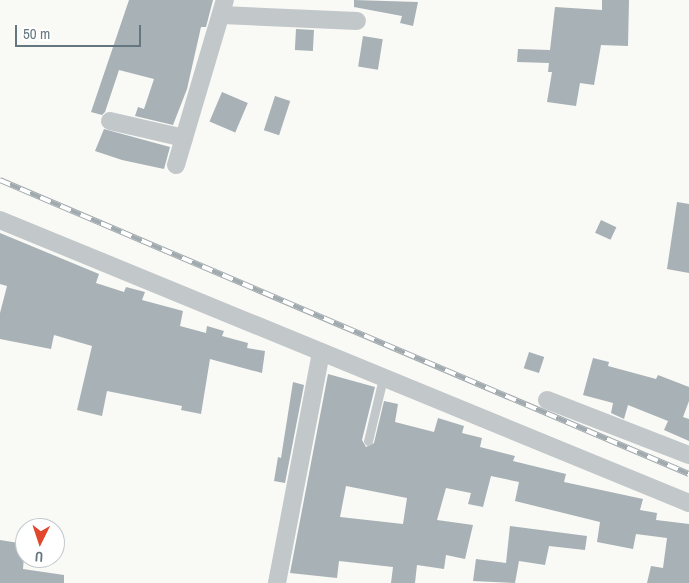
<!DOCTYPE html>
<style>
body{margin:0}
#map{position:relative;width:689px;height:583px;overflow:hidden;background:#f9f9f6;font-family:"Archivo Narrow",sans-serif}
div>[style]{position:absolute}
.building>*{inset:0;background:#a7b1b6;transform-origin:0 0}
.service>*{height:9px;margin:-4.5px;padding:0 4.5px;transform-origin:4.5px;border-radius:4.5px;background:#c2c7ca}
.minor>*{height:18px;margin:-9px;padding:0 9px;transform-origin:9px;border-radius:9px;background:#c2c7ca}
.rail>*{height:5.5px;margin-top:-2.75px;transform-origin:0;background:repeating-linear-gradient(90deg,#fff 0 11px,#a1aaae 0 22px);box-sizing:border-box;border-block:1px solid #a1aaae}
span{translate:-50% -50%;white-space:nowrap;text-align:center;line-height:1.15;-webkit-text-stroke:5px #fff;paint-order:stroke}
.north{position:absolute;left:15px;top:518px;width:50px;height:50px;box-sizing:border-box;background:#fff;border:1px solid #c1c9cd;border-radius:50%;rotate:184deg;font-size:14px;font-weight:700;line-height:20px;text-align:center;color:#647781}
.north::after{content:'';display:block;margin:auto;width:18px;height:22px;background:#e2462d;clip-path:polygon(50% 0,100% 100%,50% 72%,0 100%)}
.scale{position:absolute;left:15px;top:25px;width:126px;height:22px;box-sizing:border-box;border:2px solid #647781;border-top:0;padding-left:6px;font-size:15px;line-height:18px;white-space:nowrap;color:#647781;-webkit-text-stroke:4px #fff;paint-order:stroke}
</style>
<div id="map">
<div class="building">
<i style="clip-path:polygon(129px 0,213px 0,206px 27px,201px 27px,187px 89px,173px 125px,135px 116px,138px 107px,144px 109px,154px 79px,119px 70px,105px 112px,102px 115px,91px 112px)"></i>
<i style="clip-path:polygon(354px 0,418px 2px,413px 26px,400px 23px,402px 16px,354px 7px)"></i>
<i style="clip-path:polygon(602px 0,629px 0,628px 46px,601px 45px,594px 85px,580px 83px,576px 106px,547px 102px,552px 72px,548px 72px,549px 63px,517px 62px,518px 49px,550px 50px,555px 7px,602px 10px)"></i>
<i style="left:296px;top:29px;width:18px;height:21px;rotate:3deg"></i>
<i style="left:363px;top:36px;width:20px;height:31px;rotate:9deg"></i>
<i style="left:222px;top:92px;width:28px;height:32px;rotate:23deg"></i>
<i style="left:275px;top:96px;width:16px;height:36px;rotate:18deg"></i>
<i style="clip-path:polygon(104px 129px,170px 147px,164px 169px,122px 160px,95px 151px)"></i>
<i style="clip-path:polygon(677px 202px,689px 204px,689px 273px,667px 269px)"></i>
<i style="left:601px;top:220px;width:17px;height:14px;rotate:25deg"></i>
<i style="clip-path:polygon(0 233px,99px 274px,96px 283px,124px 292px,126px 287px,145px 292px,142px 300px,183px 311px,180px 326px,206px 333px,207px 326px,224px 331px,222px 336px,248px 343px,247px 348px,265px 351px,262px 373px,210px 359px,201px 414px,181px 410px,182px 406px,107px 391px,102px 416px,77px 410px,92px 346px,54px 335px,51px 349px,0 339px,0 313px,7px 286px,0 284px)"></i>
<i style="left:529px;top:352px;width:16px;height:17px;rotate:18deg"></i>
<i style="clip-path:polygon(593px 358px,609px 362px,608px 366px,656px 379px,658px 375px,689px 387px,689px 401px,683px 417px,689px 419px,689px 441px,664px 430px,668px 421px,628px 405px,624px 419px,611px 413px,613px 403px,583px 395px)"></i>
<i style="clip-path:polygon(evenodd,328px 374px,375px 387px,362px 440px,366px 447px,374px 443px,384px 401px,398px 404px,395px 422px,434px 432px,438px 418px,464px 426px,462px 433px,482px 438px,480px 447px,515px 456px,513px 461px,566px 474px,564px 482px,643px 499px,640px 510px,657px 513px,656px 520px,689px 524px,689px 583px,647px 583px,651px 566px,663px 568px,667px 538px,636px 534px,633px 549px,597px 542px,600px 522px,515px 501px,519px 482px,491px 476px,483px 507px,468px 504px,471px 493px,446px 488px,437px 520px,473px 525px,465px 559px,446px 555px,444px 569px,417px 565px,415px 583px,391px 583px,393px 567px,339px 561px,337px 578px,290px 573px,328px 374px,346px 486px,407px 498px,403px 524px,340px 517px,346px 486px)"></i>
<i style="clip-path:polygon(293px 382px,304px 385px,285px 483px,274px 481px,278px 457px,281px 458px)"></i>
<i style="clip-path:polygon(510px 526px,587px 536px,585px 550px,549px 546px,545px 565px,519px 561px,515px 583px,473px 581px,476px 559px,506px 563px)"></i>
<i style="clip-path:polygon(0 540px,25px 544px,23px 569px,64px 575px,64px 583px,0 583px)"></i>
</div>
<div class="service">
<i style="left:368px;top:441px;width:65px;rotate:-76.6deg"></i>
</div>
<div class="minor">
<i style="left:222px;top:15px;width:135px;rotate:2.5deg"></i>
<i style="left:110px;top:121px;width:76px;rotate:12.9deg"></i>
<i style="left:176px;top:165px;width:172px;rotate:-73.5deg"></i>
<i style="left:0;top:220px;width:745px;rotate:22.33deg"></i>
<i style="left:547px;top:400px;width:152px;rotate:21.2deg"></i>
<i style="left:277px;top:583px;width:235px;rotate:-79.2deg"></i>
</div>
<div class="rail">
<i style="left:0;top:180px;width:749px;rotate:23.11deg"></i>
</div>
<div class="north">U</div>
<div class="scale">50 m</div>
</div>
